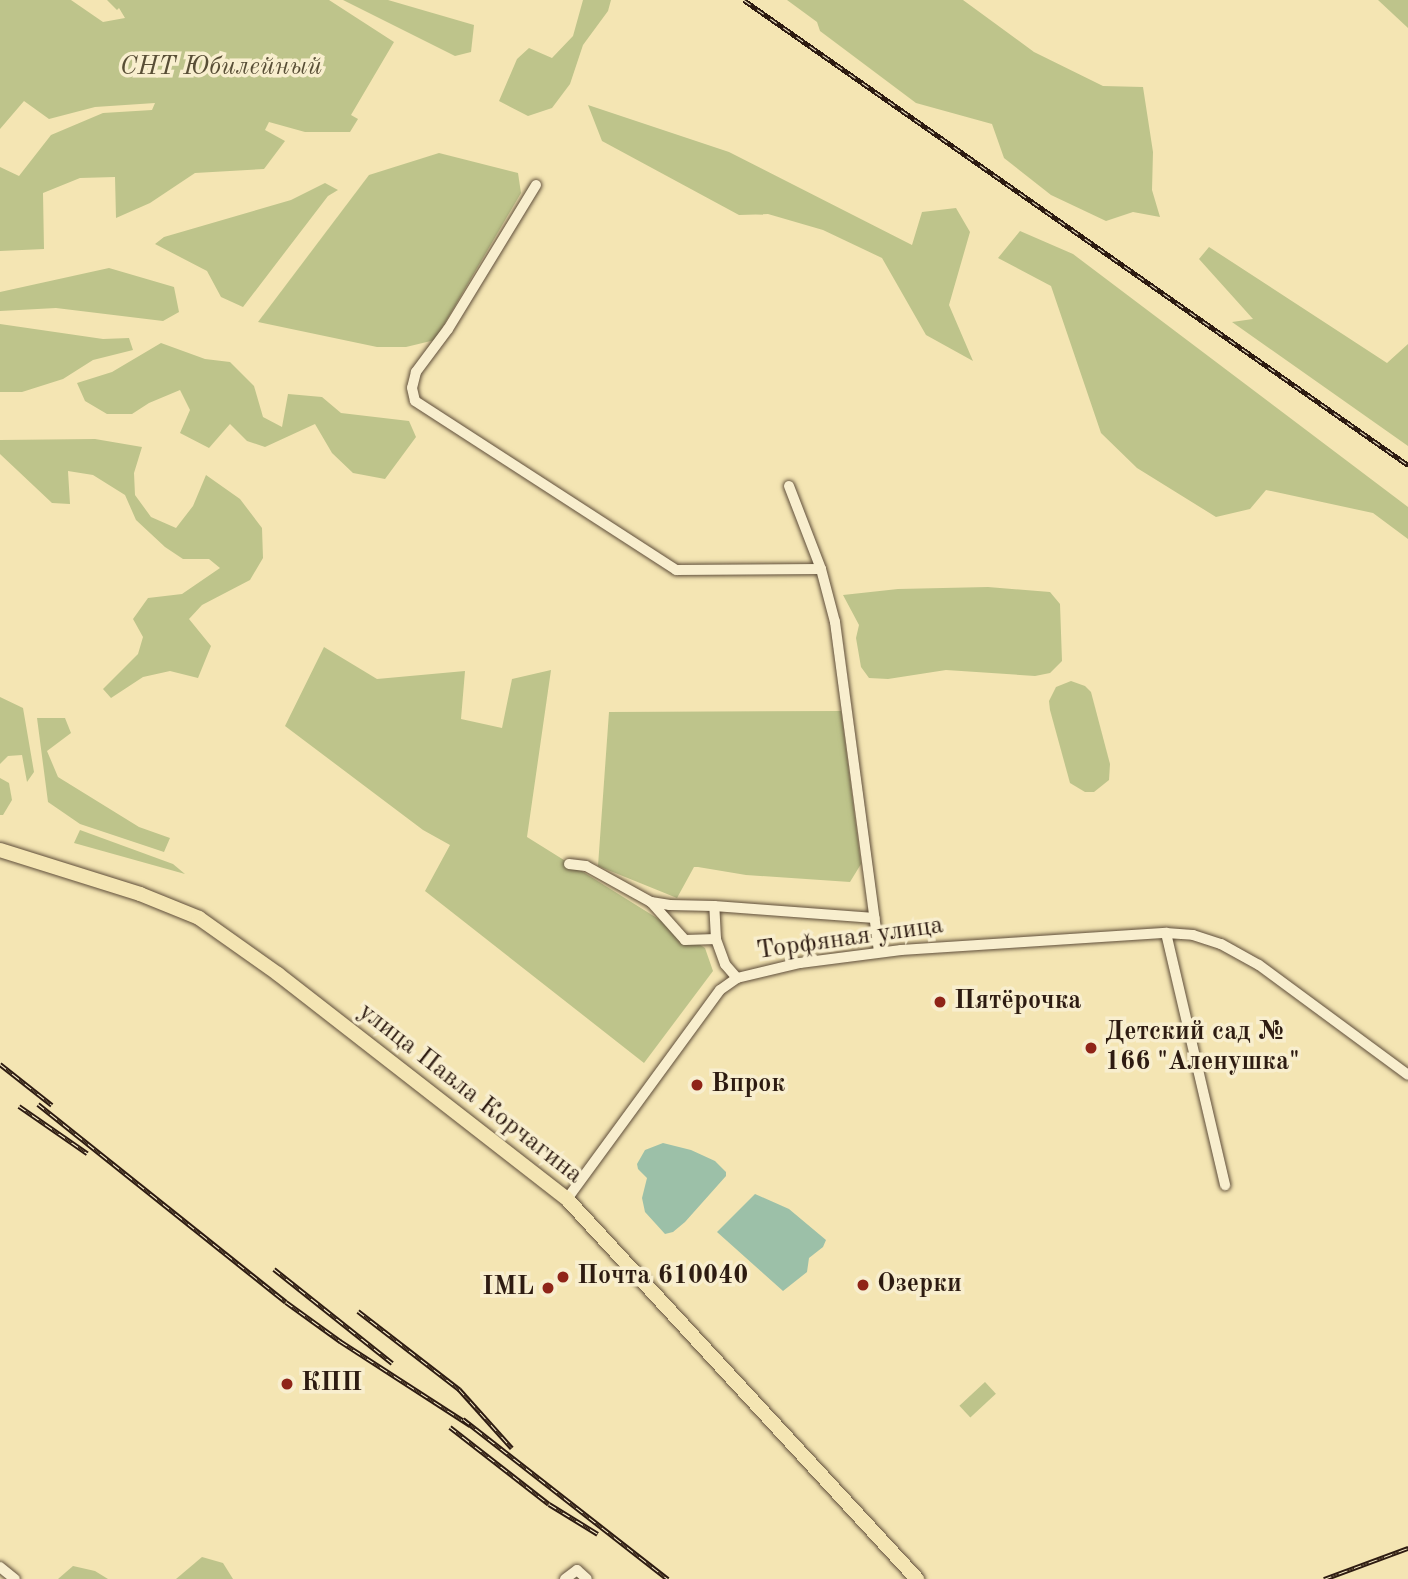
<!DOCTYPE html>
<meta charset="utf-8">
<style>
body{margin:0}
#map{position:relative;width:1408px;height:1579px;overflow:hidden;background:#f4e5b3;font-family:"Old Standard TT",serif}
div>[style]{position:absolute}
.green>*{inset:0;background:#bec48b;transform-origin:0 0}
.water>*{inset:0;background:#9cc0a8}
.roads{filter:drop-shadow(0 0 2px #5f4e3a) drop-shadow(0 0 2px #5f4e3a)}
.minor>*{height:10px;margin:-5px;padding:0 5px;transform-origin:5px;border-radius:5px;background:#f8eece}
.major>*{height:14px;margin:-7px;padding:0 7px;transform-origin:7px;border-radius:7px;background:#f4e5b3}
.rail>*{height:5px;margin-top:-2.5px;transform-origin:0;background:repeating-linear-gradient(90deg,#f8eece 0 8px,#2d1b11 0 16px);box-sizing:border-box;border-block:2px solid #2d1b11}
.dots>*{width:19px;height:19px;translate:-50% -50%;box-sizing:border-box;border:4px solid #f8eece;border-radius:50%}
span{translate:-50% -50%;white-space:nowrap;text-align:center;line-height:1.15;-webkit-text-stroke:7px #f8eece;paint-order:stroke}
.park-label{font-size:26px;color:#584e36;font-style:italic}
.street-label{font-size:26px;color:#2d1b11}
.poi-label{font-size:26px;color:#2d1b11;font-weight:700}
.left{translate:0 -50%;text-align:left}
.right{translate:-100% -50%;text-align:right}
</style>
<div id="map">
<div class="green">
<i style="clip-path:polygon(0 0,71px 0,103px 22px,125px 18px,119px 8px,117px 10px,107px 0,329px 0,394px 42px,351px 115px,358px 119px,350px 132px,305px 132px,269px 122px,265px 130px,285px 141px,264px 169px,195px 173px,150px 203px,116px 218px,115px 177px,80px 178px,43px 193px,44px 249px,0 251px,0 167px,19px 176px,51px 135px,103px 113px,152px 110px,155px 103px,95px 107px,49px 119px,24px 101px,0 129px)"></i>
<i style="clip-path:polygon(343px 0,388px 0,474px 25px,471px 52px,455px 56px)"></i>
<i style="clip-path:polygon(583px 0,611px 0,608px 11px,583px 45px,570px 84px,552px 108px,528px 116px,499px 101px,517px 59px,529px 48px,552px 58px,573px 36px)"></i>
<i style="clip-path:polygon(787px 0,963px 0,1034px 52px,1103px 86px,1143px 87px,1153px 152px,1152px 190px,1160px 217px,1133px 212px,1106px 221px,1051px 195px,1004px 158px,992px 124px,916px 103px,820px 31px,817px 22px)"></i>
<i style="clip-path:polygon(1378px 0,1408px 0,1408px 28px)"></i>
<i style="clip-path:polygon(588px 105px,729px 152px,912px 245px,922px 212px,956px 208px,970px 232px,949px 305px,973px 361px,926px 335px,882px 258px,823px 230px,768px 214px,739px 215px,602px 141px)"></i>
<i style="clip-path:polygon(439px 153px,518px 173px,521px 193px,435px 340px,406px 347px,377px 347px,258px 322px,369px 175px)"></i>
<i style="clip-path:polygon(325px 183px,338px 190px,328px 196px,243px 307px,221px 297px,207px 271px,155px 244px,164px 237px,291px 200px)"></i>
<i style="clip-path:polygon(1020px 231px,1073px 254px,1408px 507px,1408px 539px,1373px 513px,1266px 490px,1250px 509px,1216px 517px,1137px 468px,1101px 433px,1051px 286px,998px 258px)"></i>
<i style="clip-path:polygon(1209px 247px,1387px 363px,1408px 344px,1408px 446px,1232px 322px,1253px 319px,1199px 259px)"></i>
<i style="clip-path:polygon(109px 268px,174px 287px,179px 312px,163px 321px,56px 308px,0 311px,0 292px)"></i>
<i style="clip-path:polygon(0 324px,103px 339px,129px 338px,133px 350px,93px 360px,63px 379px,22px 392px,0 392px)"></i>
<i style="clip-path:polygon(161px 343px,205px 359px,230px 362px,254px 386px,263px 417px,282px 427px,288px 394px,322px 397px,341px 413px,409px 421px,416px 437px,385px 479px,353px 473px,332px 453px,315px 424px,265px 447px,247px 441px,230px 424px,209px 448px,180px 433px,190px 410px,180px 390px,149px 403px,132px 414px,107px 414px,85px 401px,77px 383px,112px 372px)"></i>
<i style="clip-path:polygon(95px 439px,142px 447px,134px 473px,135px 495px,151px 517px,176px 528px,193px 506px,206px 475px,240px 499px,262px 528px,263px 558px,250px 580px,202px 605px,189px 619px,211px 646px,198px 678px,170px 671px,143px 677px,111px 698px,103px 689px,138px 654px,143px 637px,133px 619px,148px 598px,182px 594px,220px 568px,209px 559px,183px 559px,165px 547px,136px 520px,125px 495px,93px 475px,68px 471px,70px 504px,52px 503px,0 454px,0 440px)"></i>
<i style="clip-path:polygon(988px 587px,1050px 592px,1060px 604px,1062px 661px,1050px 673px,1035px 676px,946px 670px,888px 679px,869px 678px,861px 667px,856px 638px,859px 625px,843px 595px,898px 589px)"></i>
<i style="clip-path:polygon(324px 647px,377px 679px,465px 671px,461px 719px,502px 728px,512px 679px,551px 670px,527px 837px,705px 948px,713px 971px,644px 1063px,425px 891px,450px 845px,423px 830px,285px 726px)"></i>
<i style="clip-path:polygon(1071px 681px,1085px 686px,1091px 692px,1110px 764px,1109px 780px,1094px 792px,1085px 792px,1070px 783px,1050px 710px,1049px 701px,1056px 687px)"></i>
<i style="clip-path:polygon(0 697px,23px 708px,34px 772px,27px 782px,22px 755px,8px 756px,0 764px)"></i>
<i style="clip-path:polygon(841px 711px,861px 864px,850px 882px,746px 875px,698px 867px,694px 867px,677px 898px,598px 866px,609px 712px)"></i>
<i style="clip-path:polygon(37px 718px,65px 718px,71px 733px,47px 751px,58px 777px,139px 827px,170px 838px,164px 852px,80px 824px,48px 802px)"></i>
<i style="clip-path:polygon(0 778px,9px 783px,12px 800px,3px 815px,0 815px)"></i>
<i style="clip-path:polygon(80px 830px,173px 864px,185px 874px,74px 843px)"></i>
<i style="left:985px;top:1382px;width:16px;height:35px;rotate:47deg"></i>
<i style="clip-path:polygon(202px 1557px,223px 1563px,233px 1579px,176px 1579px)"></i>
<i style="clip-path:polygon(73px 1566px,95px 1571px,108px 1579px,58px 1579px)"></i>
</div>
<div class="water">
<i style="clip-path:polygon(663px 1143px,691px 1150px,715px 1161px,726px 1172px,726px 1176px,685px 1222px,673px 1232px,665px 1234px,645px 1212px,642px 1198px,647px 1178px,638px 1169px,637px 1164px,645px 1150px)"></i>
<i style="clip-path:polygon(755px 1194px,789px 1209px,826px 1240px,823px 1247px,809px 1258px,807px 1272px,783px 1291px,717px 1232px)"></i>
</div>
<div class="roads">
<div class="minor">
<i style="left:536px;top:185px;width:169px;rotate:121.4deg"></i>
<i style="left:448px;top:329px;width:54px;rotate:126.7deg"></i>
<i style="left:416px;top:372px;width:16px;rotate:104deg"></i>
<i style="left:412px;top:388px;width:13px;rotate:77deg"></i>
<i style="left:415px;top:401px;width:311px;rotate:32.9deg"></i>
<i style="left:676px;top:570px;width:145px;rotate:-0.4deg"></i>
<i style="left:789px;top:486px;width:89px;rotate:68.9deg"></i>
<i style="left:821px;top:569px;width:55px;rotate:75.2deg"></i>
<i style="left:835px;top:622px;width:333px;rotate:82.4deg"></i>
<i style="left:569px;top:864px;width:17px;rotate:7deg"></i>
<i style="left:586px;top:866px;width:74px;rotate:29deg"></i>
<i style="left:651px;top:902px;width:51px;rotate:48.2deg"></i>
<i style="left:685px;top:940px;width:31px;rotate:-2deg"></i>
<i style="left:651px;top:902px;width:19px;rotate:9deg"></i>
<i style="left:670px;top:905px;width:44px;rotate:1.3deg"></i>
<i style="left:1166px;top:933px;width:259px;rotate:76.8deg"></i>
<i style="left:737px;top:978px;width:18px;rotate:-131deg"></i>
<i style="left:725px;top:964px;width:27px;rotate:-110deg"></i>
<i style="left:716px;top:939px;width:33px;rotate:-93deg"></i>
<i style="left:714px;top:906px;width:161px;rotate:4.3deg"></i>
<i style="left:567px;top:1199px;width:259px;rotate:-53.8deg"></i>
<i style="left:720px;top:990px;width:21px;rotate:-35deg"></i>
<i style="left:737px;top:978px;width:65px;rotate:-13.4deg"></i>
<i style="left:800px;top:963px;width:102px;rotate:-7.3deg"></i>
<i style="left:901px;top:950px;width:266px;rotate:-3.7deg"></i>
<i style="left:1166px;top:933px;width:27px;rotate:4deg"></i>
<i style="left:1193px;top:935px;width:29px;rotate:18deg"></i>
<i style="left:1221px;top:944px;width:43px;rotate:28.9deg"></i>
<i style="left:1259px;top:965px;width:185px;rotate:36.4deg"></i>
<i style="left:0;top:1567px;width:19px;rotate:39deg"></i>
<i style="left:565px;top:1579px;width:15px;rotate:-37deg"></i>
<i style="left:577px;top:1570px;width:13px;rotate:42deg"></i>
</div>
<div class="major">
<i style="left:0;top:850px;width:147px;rotate:17.4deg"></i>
<i style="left:140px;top:894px;width:64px;rotate:22.1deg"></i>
<i style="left:199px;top:918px;width:97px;rotate:35.3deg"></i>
<i style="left:278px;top:974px;width:366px;rotate:37.9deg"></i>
<i style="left:567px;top:1199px;width:517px;rotate:47.35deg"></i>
</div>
</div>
<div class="rail">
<i style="left:744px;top:0;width:811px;rotate:35deg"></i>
<i style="left:0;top:1064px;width:66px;rotate:38.3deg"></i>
<i style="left:38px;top:1104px;width:317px;rotate:38.6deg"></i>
<i style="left:286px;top:1302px;width:67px;rotate:35.8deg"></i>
<i style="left:340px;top:1341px;width:155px;rotate:32.9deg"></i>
<i style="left:19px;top:1106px;width:83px;rotate:34.7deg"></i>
<i style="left:274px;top:1269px;width:151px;rotate:38.5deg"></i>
<i style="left:358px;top:1311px;width:128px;rotate:37.7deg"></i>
<i style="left:459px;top:1389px;width:79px;rotate:48.1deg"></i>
<i style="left:463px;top:1419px;width:260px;rotate:38deg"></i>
<i style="left:450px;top:1427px;width:125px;rotate:37.9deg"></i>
<i style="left:549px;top:1504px;width:57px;rotate:31.5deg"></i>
<i style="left:1324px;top:1579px;width:90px;rotate:-20.3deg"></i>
</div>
<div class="dots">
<i style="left:940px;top:1002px;background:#8f2418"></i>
<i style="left:1091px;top:1048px;background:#8f2418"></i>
<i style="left:697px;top:1085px;background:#8f2418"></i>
<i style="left:563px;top:1277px;background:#8f2418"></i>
<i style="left:863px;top:1285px;background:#8f2418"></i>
<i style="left:548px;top:1288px;background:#8f2418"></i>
<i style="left:287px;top:1384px;background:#8f2418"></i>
</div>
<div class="park-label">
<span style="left:221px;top:68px">СНТ Юбилейный</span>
</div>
<div class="street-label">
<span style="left:850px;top:939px;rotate:-8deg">Торфяная улица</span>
<span style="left:470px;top:1094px;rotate:38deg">улица Павла Корчагина</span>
</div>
<div class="poi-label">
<span class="left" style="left:954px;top:1002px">Пятёрочка</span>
<span class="left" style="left:1105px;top:1048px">Детский сад №<br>166 "Аленушка"</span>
<span class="left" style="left:711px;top:1085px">Впрок</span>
<span class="left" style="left:577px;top:1277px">Почта 610040</span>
<span class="left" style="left:877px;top:1285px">Озерки</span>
<span class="right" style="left:534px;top:1288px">IML</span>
<span class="left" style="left:301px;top:1384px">КПП</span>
</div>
</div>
